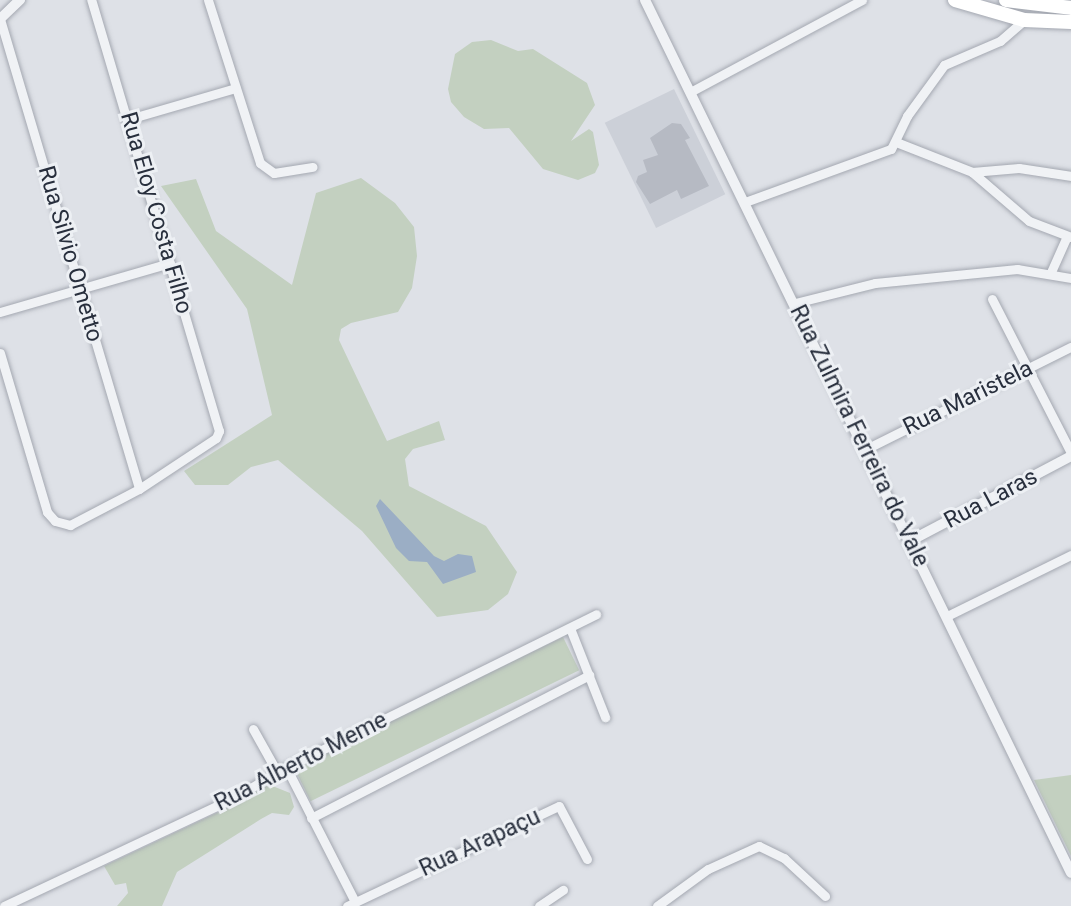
<!DOCTYPE html>
<meta charset="utf-8">
<style>
body{margin:0}
#map{position:relative;width:1071px;height:906px;overflow:hidden;background:#dee1e7;font-family:Roboto,sans-serif}
div>[style]{position:absolute}
.built>*{inset:0;background:#ccd0d8;transform-origin:0 0}
.green>*{inset:0;background:#c3d0c0;transform-origin:0 0}
.water>*{inset:0;background:#9baec5}
.building>*{inset:0;background:#b6bac3}
.roads{filter:drop-shadow(0 0 2px #a4a8b1) drop-shadow(0 0 2px #a4a8b1)}
.minor>*{height:9px;margin:-4.5px;padding:0 4.5px;transform-origin:4.5px;border-radius:4.5px;background:#f0f2f5}
.tertiary>*{height:10px;margin:-5px;padding:0 5px;transform-origin:5px;border-radius:5px;background:#f0f2f5}
.primary>*{height:14px;margin:-7px;padding:0 7px;transform-origin:7px;border-radius:7px;background:#fff}
span{translate:-50% -50%;white-space:nowrap;text-align:center;line-height:1.15;-webkit-text-stroke:6px #edf0f4;paint-order:stroke}
.street-label{font-size:23px;color:#282f3d}
</style>
<div id="map">
<div class="built">
<i style="left:674px;top:89px;width:117px;height:77px;rotate:64deg"></i>
</div>
<div class="green">
<i style="clip-path:polygon(491px 40px,518px 51px,533px 49px,587px 83px,595px 105px,571px 141px,589px 129px,593px 132px,599px 165px,595px 173px,578px 180px,543px 169px,509px 128px,484px 129px,464px 117px,451px 102px,448px 89px,455px 54px,472px 42px)"></i>
<i style="clip-path:polygon(361px 178px,395px 203px,414px 227px,417px 256px,412px 288px,398px 312px,351px 323px,341px 329px,339px 340px,387px 441px,439px 421px,445px 440px,413px 449px,405px 459px,409px 486px,486px 526px,517px 572px,508px 594px,488px 610px,437px 617px,362px 531px,278px 460px,251px 467px,228px 485px,195px 485px,184px 471px,272px 415px,247px 309px,161px 186px,196px 179px,216px 231px,292px 285px,316px 193px)"></i>
<i style="left:563px;top:637px;width:37px;height:299px;rotate:64deg"></i>
<i style="clip-path:polygon(1071px 775px,1071px 856px,1034px 780px)"></i>
<i style="clip-path:polygon(265px 783px,290px 793px,294px 807px,289px 815px,272px 813px,261px 819px,177px 872px,162px 906px,117px 906px,128px 893px,126px 883px,115px 885px,104px 866px,246px 799px)"></i>
</div>
<div class="water">
<i style="clip-path:polygon(380px 499px,434px 556px,444px 561px,458px 554px,472px 556px,476px 572px,443px 584px,427px 562px,409px 561px,396px 548px,376px 506px)"></i>
</div>
<div class="building">
<i style="clip-path:polygon(672px 123px,681px 124px,690px 138px,685px 140px,709px 186px,681px 199px,677px 190px,650px 204px,636px 182px,638px 176px,647px 172px,643px 160px,658px 155px,650px 138px)"></i>
</div>
<div class="roads">
<div class="minor">
<i style="left:208px;top:0;width:171px;rotate:72.3deg"></i>
<i style="left:260px;top:163px;width:17px;rotate:36deg"></i>
<i style="left:274px;top:173px;width:39px;rotate:-9deg"></i>
<i style="left:0;top:19px;width:490px;rotate:73.5deg"></i>
<i style="left:692px;top:91px;width:193px;rotate:-28.2deg"></i>
<i style="left:129px;top:119px;width:111px;rotate:-16.2deg"></i>
<i style="left:896px;top:142px;width:82px;rotate:21.5deg"></i>
<i style="left:972px;top:172px;width:75px;rotate:40.7deg"></i>
<i style="left:1029px;top:221px;width:45px;rotate:20.9deg"></i>
<i style="left:972px;top:172px;width:47px;rotate:-4.9deg"></i>
<i style="left:1019px;top:168px;width:53px;rotate:8.7deg"></i>
<i style="left:745px;top:202px;width:155px;rotate:-20deg"></i>
<i style="left:891px;top:149px;width:37px;rotate:-64deg"></i>
<i style="left:907px;top:116px;width:63px;rotate:-54deg"></i>
<i style="left:944px;top:65px;width:61px;rotate:-23.2deg"></i>
<i style="left:1000px;top:41px;width:32px;rotate:-41deg"></i>
<i style="left:1051px;top:272px;width:39px;rotate:-66deg"></i>
<i style="left:992px;top:299px;width:173px;rotate:62.8deg"></i>
<i style="left:795px;top:303px;width:82px;rotate:-14deg"></i>
<i style="left:875px;top:283px;width:143px;rotate:-5.6deg"></i>
<i style="left:1017px;top:269px;width:55px;rotate:9.5deg"></i>
<i style="left:0;top:312px;width:177px;rotate:-16.1deg"></i>
<i style="left:0;top:353px;width:166px;rotate:73.5deg"></i>
<i style="left:47px;top:512px;width:12px;rotate:48deg"></i>
<i style="left:55px;top:521px;width:16px;rotate:15deg"></i>
<i style="left:70px;top:525px;width:78px;rotate:-27.6deg"></i>
<i style="left:139px;top:489px;width:92px;rotate:-33.5deg"></i>
<i style="left:216px;top:438px;width:8px;rotate:-67deg"></i>
<i style="left:219px;top:431px;width:450px;rotate:-106.5deg"></i>
<i style="left:866px;top:449px;width:229px;rotate:-26.5deg"></i>
<i style="left:947px;top:616px;width:138px;rotate:-26.2deg"></i>
<i style="left:570px;top:628px;width:96px;rotate:68.5deg"></i>
<i style="left:253px;top:729px;width:49px;rotate:60.8deg"></i>
<i style="left:286px;top:767px;width:152px;rotate:62.9deg"></i>
<i style="left:311px;top:818px;width:313px;rotate:-27.2deg"></i>
<i style="left:4px;top:906px;width:256px;rotate:-25.2deg"></i>
<i style="left:236px;top:797px;width:48px;rotate:-31.4deg"></i>
<i style="left:277px;top:772px;width:356px;rotate:-26.3deg"></i>
<i style="left:347px;top:906px;width:234px;rotate:-25.3deg"></i>
<i style="left:559px;top:806px;width:60px;rotate:62.2deg"></i>
<i style="left:539px;top:906px;width:29px;rotate:-34deg"></i>
<i style="left:657px;top:906px;width:63px;rotate:-36deg"></i>
<i style="left:708px;top:869px;width:56px;rotate:-24.3deg"></i>
<i style="left:759px;top:846px;width:28px;rotate:26deg"></i>
<i style="left:784px;top:858px;width:56px;rotate:42.8deg"></i>
</div>
<div class="tertiary">
<i style="left:645px;top:0;width:971px;rotate:63.99deg"></i>
<i style="left:0;top:19px;width:28px;rotate:-44deg"></i>
<i style="left:910px;top:541px;width:182px;rotate:-27.8deg"></i>
</div>
<div class="primary">
<i style="left:955px;top:0;width:72px;rotate:16.2deg"></i>
<i style="left:1024px;top:20px;width:47px;rotate:2.4deg"></i>
<i style="left:1006px;top:0;width:65px;rotate:7deg"></i>
</div>
</div>
<div class="street-label">
<span style="left:156px;top:213px;rotate:74deg">Rua Eloy Costa Filho</span>
<span style="left:70px;top:254px;rotate:74deg">Rua Silvio Ometto</span>
<span style="left:968px;top:398px;rotate:-26deg">Rua Maristela</span>
<span style="left:859px;top:436px;rotate:64deg">Rua Zulmira Ferreira do Vale</span>
<span style="left:991px;top:499px;rotate:-28deg">Rua Laras</span>
<span style="left:301px;top:762px;rotate:-27deg">Rua Alberto Meme</span>
<span style="left:480px;top:843px;rotate:-25deg">Rua Arapaçu</span>
</div>
</div>
